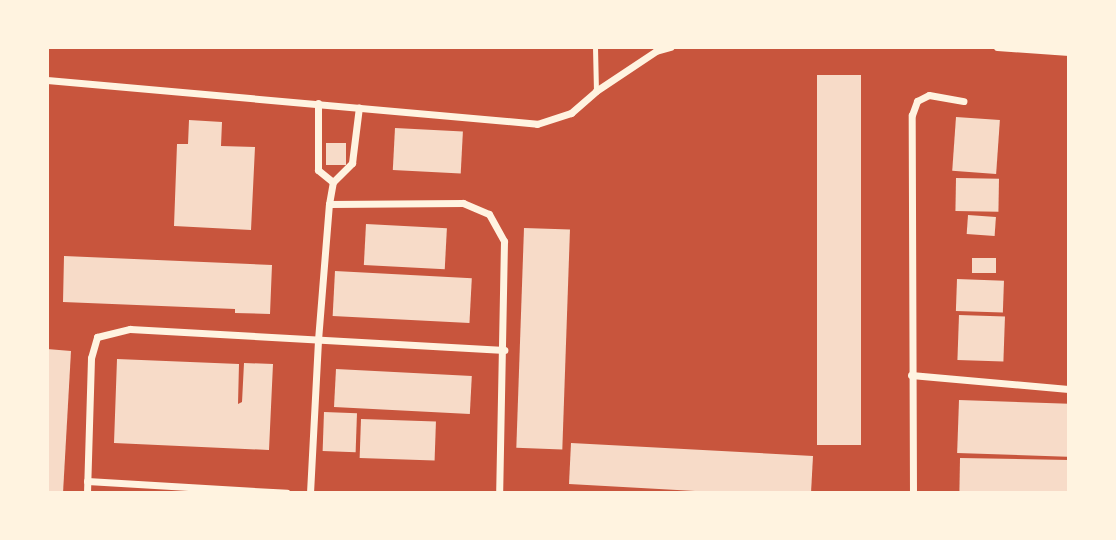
<!DOCTYPE html>
<style>
body{margin:0}
#map{position:relative;width:1116px;height:540px;overflow:hidden;background:#c8553d;font-family:Figtree,sans-serif}
div>[style]{position:absolute}
.building>*{inset:0;background:#f7dbc8;transform-origin:0 0}
.service>*{height:5px;margin:-2.5px;padding:0 2.5px;transform-origin:2.5px;border-radius:2.5px;background:#fff3e0}
.minor>*{height:7px;margin:-3.5px;padding:0 3.5px;transform-origin:3.5px;border-radius:3.5px;background:#fff3e0}
span{translate:-50% -50%;white-space:nowrap;text-align:center;line-height:1.15;-webkit-text-stroke:7px #fff3e0;paint-order:stroke}
.frame{position:absolute;inset:0;border:49px solid #fff3e0;pointer-events:none}
</style>
<div id="map">
<div class="building">
<i style="left:817px;top:75px;width:44px;height:370px"></i>
<i style="left:956px;top:117px;width:44px;height:54px;rotate:4deg"></i>
<i style="clip-path:polygon(189px 120px,222px 122px,221px 146px,255px 147px,251px 230px,174px 226px,177px 144px,188px 144px)"></i>
<i style="left:395px;top:128px;width:68px;height:42px;rotate:3deg"></i>
<i style="left:326px;top:143px;width:20px;height:22px"></i>
<i style="left:956px;top:178px;width:43px;height:33px;rotate:1deg"></i>
<i style="left:968px;top:215px;width:28px;height:19px;rotate:4deg"></i>
<i style="left:366px;top:224px;width:81px;height:41px;rotate:3deg"></i>
<i style="left:524px;top:228px;width:46px;height:220px;rotate:2deg"></i>
<i style="clip-path:polygon(64px 256px,272px 265px,270px 314px,235px 313px,235px 309px,63px 302px)"></i>
<i style="left:972px;top:258px;width:24px;height:15px"></i>
<i style="left:335px;top:271px;width:137px;height:45px;rotate:3deg"></i>
<i style="left:957px;top:279px;width:47px;height:32px;rotate:2deg"></i>
<i style="left:959px;top:315px;width:46px;height:45px;rotate:2deg"></i>
<i style="clip-path:polygon(47px 349px,71px 351px,63px 493px,47px 493px)"></i>
<i style="clip-path:polygon(117px 359px,239px 364px,238px 404px,242px 402px,244px 363px,273px 364px,269px 450px,114px 443px)"></i>
<i style="left:336px;top:369px;width:136px;height:38px;rotate:3deg"></i>
<i style="left:959px;top:400px;width:110px;height:53px;rotate:2deg"></i>
<i style="left:324px;top:412px;width:33px;height:39px;rotate:2deg"></i>
<i style="left:361px;top:419px;width:75px;height:39px;rotate:2deg"></i>
<i style="clip-path:polygon(571px 443px,813px 456px,811px 493px,731px 493px,569px 484px)"></i>
<i style="left:960px;top:458px;width:109px;height:35px;rotate:1deg"></i>
</div>
<div class="service">
<i style="left:595px;top:47px;width:44px;rotate:88.7deg"></i>
</div>
<div class="minor">
<i style="left:997px;top:47px;width:72px;rotate:4deg"></i>
<i style="left:47px;top:80px;width:492px;rotate:5.1deg"></i>
<i style="left:537px;top:124px;width:36px;rotate:-18deg"></i>
<i style="left:571px;top:113px;width:33px;rotate:-41deg"></i>
<i style="left:596px;top:91px;width:72px;rotate:-33.7deg"></i>
<i style="left:656px;top:51px;width:15px;rotate:-16deg"></i>
<i style="left:318px;top:103px;width:67px;rotate:90deg"></i>
<i style="left:318px;top:170px;width:19px;rotate:39deg"></i>
<i style="left:329px;top:204px;width:134px;rotate:-0.4deg"></i>
<i style="left:463px;top:203px;width:28px;rotate:23deg"></i>
<i style="left:489px;top:214px;width:31px;rotate:61deg"></i>
<i style="left:504px;top:241px;width:252px;rotate:91.1deg"></i>
<i style="left:911px;top:375px;width:158px;rotate:5.1deg"></i>
<i style="left:87px;top:481px;width:200px;rotate:3.4deg"></i>
<i style="left:87px;top:493px;width:135px;rotate:-88.3deg"></i>
<i style="left:91px;top:358px;width:22px;rotate:-74deg"></i>
<i style="left:97px;top:337px;width:34px;rotate:-14deg"></i>
<i style="left:130px;top:329px;width:375px;rotate:3.2deg"></i>
<i style="left:310px;top:493px;width:153px;rotate:-87deg"></i>
<i style="left:318px;top:340px;width:136px;rotate:-85.4deg"></i>
<i style="left:329px;top:204px;width:22px;rotate:-80deg"></i>
<i style="left:333px;top:182px;width:27px;rotate:-45deg"></i>
<i style="left:352px;top:163px;width:56px;rotate:-82.9deg"></i>
<i style="left:913px;top:493px;width:378px;rotate:-90.2deg"></i>
<i style="left:912px;top:115px;width:15px;rotate:-70deg"></i>
<i style="left:917px;top:101px;width:13px;rotate:-27deg"></i>
<i style="left:929px;top:95px;width:35px;rotate:10deg"></i>
</div>
<div class="frame"></div>
</div>
